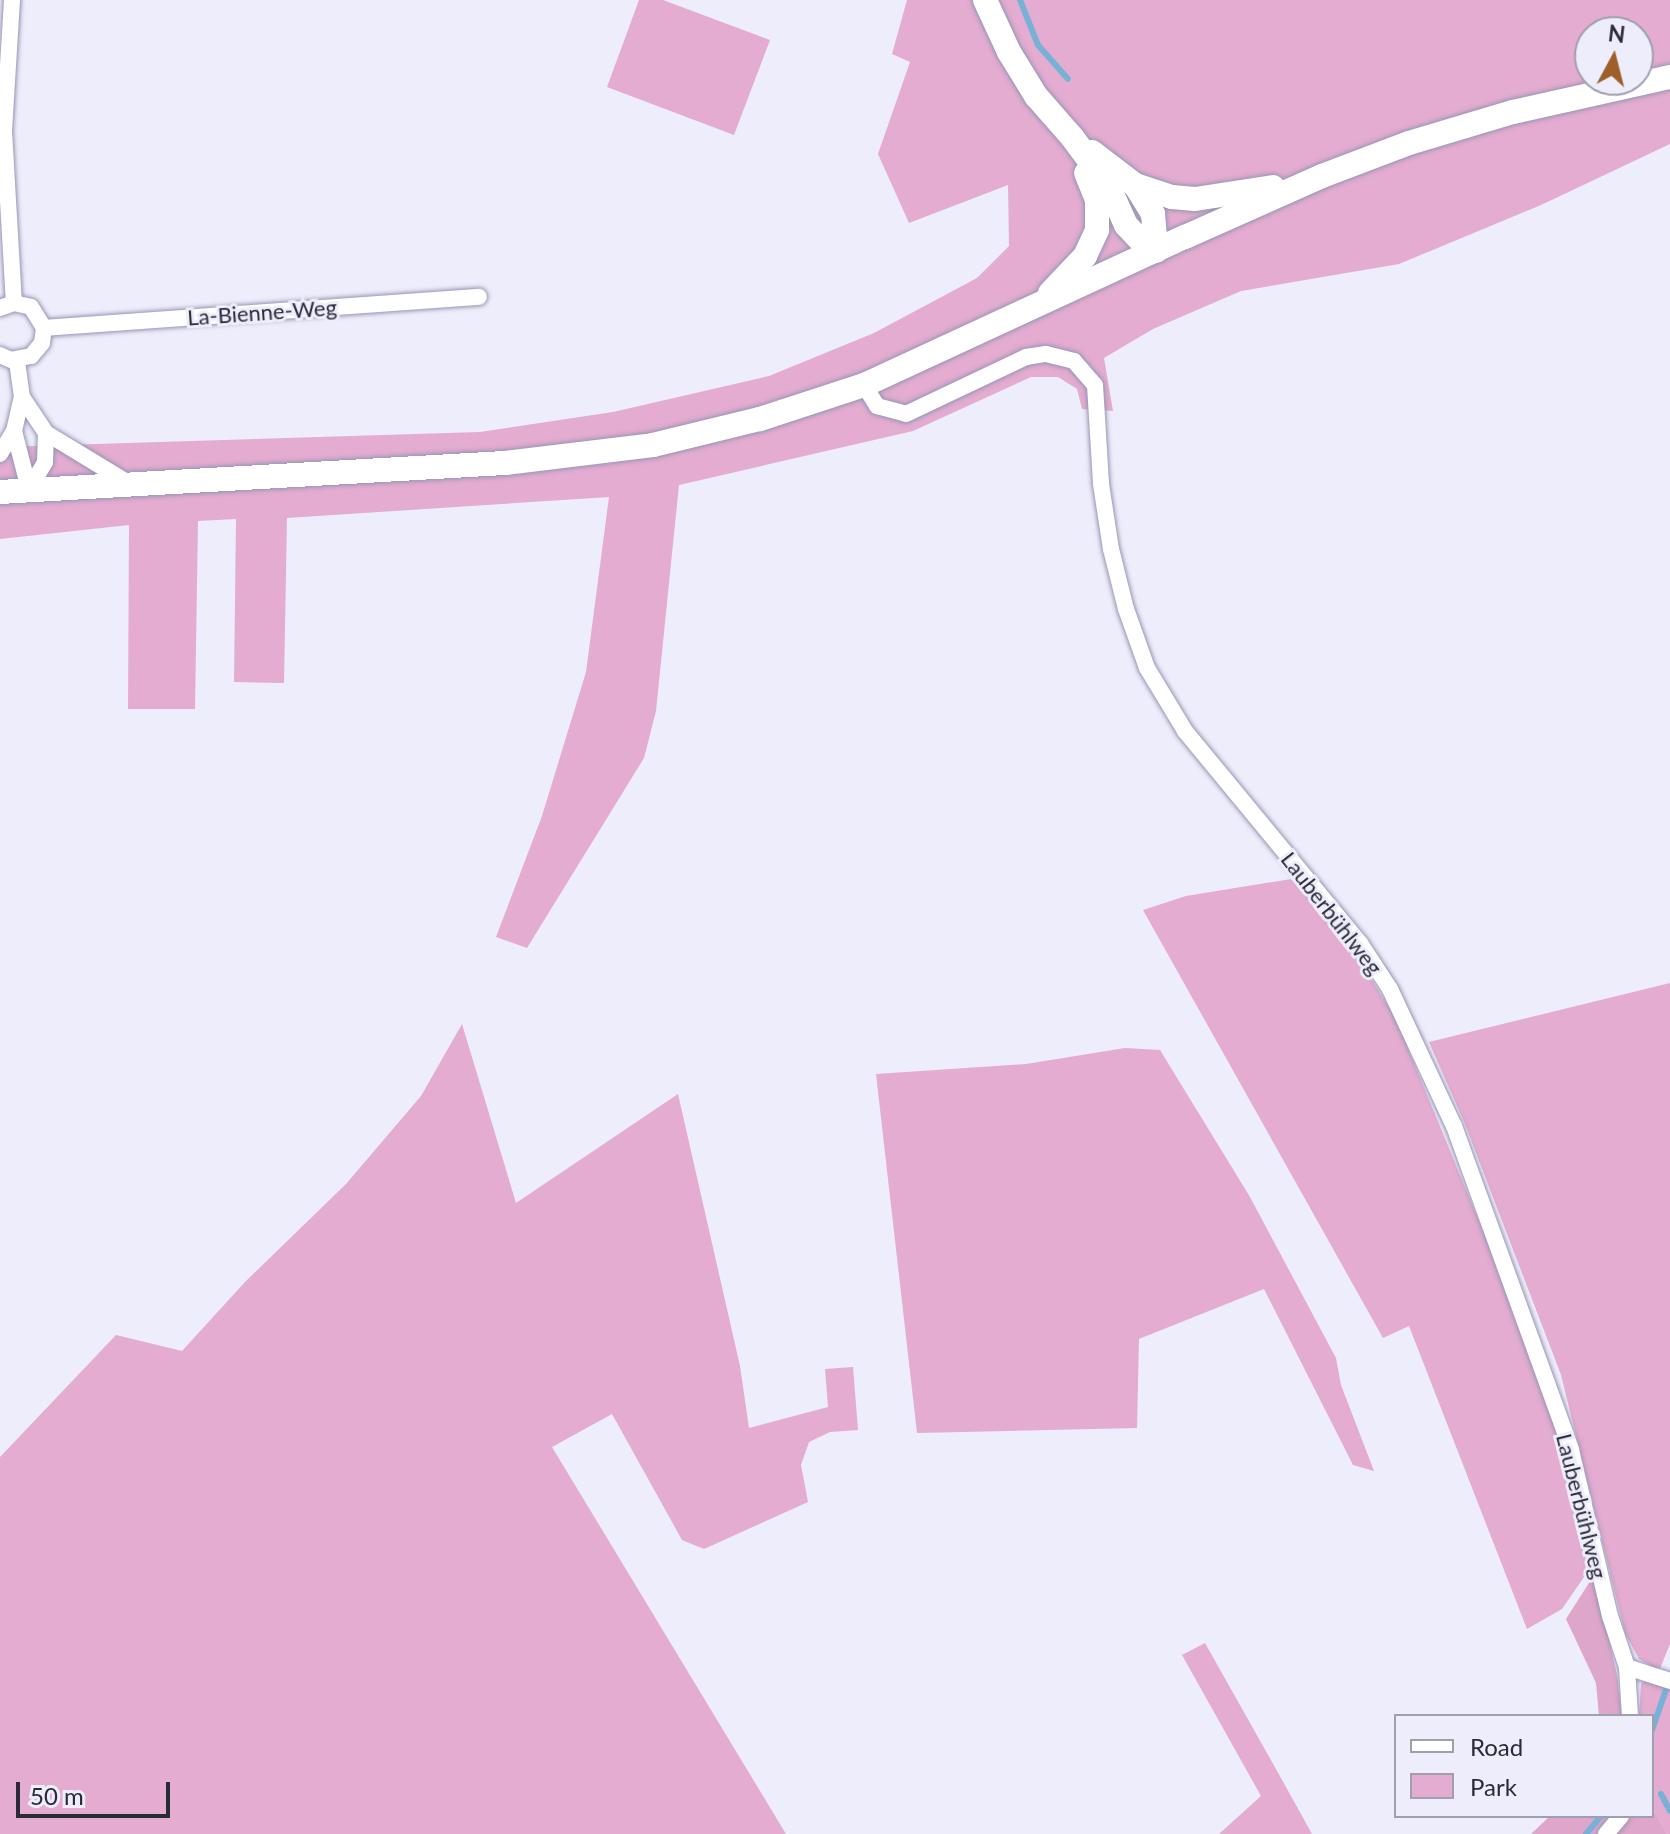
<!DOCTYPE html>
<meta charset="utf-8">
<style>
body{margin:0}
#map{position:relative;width:1670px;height:1834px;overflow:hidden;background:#ededfb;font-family:Lato,sans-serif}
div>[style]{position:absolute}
.green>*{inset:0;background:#e3acd0}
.forest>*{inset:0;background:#dea6ca}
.stream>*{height:6px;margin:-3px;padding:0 3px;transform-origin:3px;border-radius:3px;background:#77b2d6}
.roads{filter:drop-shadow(0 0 2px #9795b5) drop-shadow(0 0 2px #9795b5)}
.street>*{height:16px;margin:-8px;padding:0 8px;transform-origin:8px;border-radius:8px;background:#fff}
.secondary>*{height:24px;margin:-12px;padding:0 12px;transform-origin:12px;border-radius:12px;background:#fff}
span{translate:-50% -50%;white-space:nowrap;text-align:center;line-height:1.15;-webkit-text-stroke:6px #ededfb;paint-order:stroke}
.street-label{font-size:22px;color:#2b2a37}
.legend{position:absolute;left:1394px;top:1714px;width:260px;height:104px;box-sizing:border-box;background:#ededfb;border:2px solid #9f9fad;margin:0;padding:10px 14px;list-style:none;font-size:24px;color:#2b2a37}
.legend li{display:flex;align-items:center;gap:16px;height:40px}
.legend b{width:40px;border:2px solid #9f9fad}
.north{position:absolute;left:1574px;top:16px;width:80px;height:80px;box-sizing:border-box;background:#ededfb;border:2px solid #9f9fad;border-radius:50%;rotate:7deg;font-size:22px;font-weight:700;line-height:32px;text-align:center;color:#2b2a37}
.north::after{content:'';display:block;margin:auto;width:28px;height:36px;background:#9f5f28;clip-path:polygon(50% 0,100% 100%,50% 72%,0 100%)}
.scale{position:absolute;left:16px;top:1782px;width:154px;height:36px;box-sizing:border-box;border:4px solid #2b2a37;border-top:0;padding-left:10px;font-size:24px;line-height:28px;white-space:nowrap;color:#2b2a37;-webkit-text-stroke:6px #ededfb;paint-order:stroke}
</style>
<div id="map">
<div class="green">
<i style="clip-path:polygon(639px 0,663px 0,770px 40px,734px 135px,607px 87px)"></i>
<i style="clip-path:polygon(evenodd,907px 0,1670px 0,1670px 144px,1541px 205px,1399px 264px,1241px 291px,1153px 329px,1104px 358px,1113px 411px,1082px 409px,1077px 389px,1058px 377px,1031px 377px,913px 431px,679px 485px,656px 711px,644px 758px,527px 948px,496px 937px,542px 816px,586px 672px,609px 497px,287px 518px,284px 683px,234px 682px,236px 519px,198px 521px,195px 709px,128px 709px,129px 525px,0 539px,0 447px,480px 432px,613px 412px,769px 376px,874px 333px,977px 278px,1009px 246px,1008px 185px,909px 223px,878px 154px,910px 62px,892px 54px,907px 0,1590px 32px,1638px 32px,1638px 80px,1590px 80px,1590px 32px)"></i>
<i style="clip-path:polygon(1291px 879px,1348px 942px,1395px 1017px,1502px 1277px,1566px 1451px,1590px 1547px,1584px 1577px,1562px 1609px,1527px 1629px,1409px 1326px,1383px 1338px,1143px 910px,1186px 896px)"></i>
<i style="clip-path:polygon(1670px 983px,1670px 1644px,1659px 1671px,1639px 1659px,1625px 1633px,1561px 1375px,1465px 1124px,1429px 1042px)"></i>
<i style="clip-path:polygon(462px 1024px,516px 1203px,678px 1094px,740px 1366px,749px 1428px,828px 1407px,825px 1369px,853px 1367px,858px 1430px,830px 1432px,809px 1442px,801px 1465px,808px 1502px,704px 1549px,682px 1540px,612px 1414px,552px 1447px,786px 1834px,0 1834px,0 1457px,116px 1335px,182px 1351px,245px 1282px,346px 1184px,421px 1096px)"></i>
<i style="clip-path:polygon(1125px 1048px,1160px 1050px,1250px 1197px,1336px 1358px,1341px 1385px,1374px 1471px,1353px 1465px,1264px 1289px,1139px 1339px,1137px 1428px,917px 1433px,876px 1074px,1026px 1064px)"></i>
<i style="clip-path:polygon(1205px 1643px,1281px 1778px,1312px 1834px,1219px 1834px,1261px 1796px,1182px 1655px)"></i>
<i style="clip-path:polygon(1645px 1680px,1670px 1687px,1670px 1834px,1667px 1834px,1652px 1807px,1652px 1716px,1639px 1716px,1641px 1684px)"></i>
</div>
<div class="forest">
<i style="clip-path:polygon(1594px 1575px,1617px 1675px,1622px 1716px,1599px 1716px,1596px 1683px,1566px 1619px)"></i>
<i style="clip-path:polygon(1652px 1807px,1667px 1834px,1531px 1834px,1550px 1816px,1652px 1816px)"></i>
</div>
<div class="stream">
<i style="left:1020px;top:0;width:48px;rotate:68.2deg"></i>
<i style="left:1038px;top:45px;width:45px;rotate:48.6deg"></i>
<i style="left:1652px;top:1730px;width:52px;rotate:-70.9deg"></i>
<i style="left:1661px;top:1794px;width:19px;rotate:62deg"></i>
<i style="left:1586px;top:1834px;width:23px;rotate:-50deg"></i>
</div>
<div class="roads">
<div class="street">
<i style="left:12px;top:0;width:131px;rotate:93.5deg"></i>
<i style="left:4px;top:131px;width:172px;rotate:86.7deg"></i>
<i style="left:0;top:308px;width:15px;rotate:-20deg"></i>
<i style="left:14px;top:303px;width:17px;rotate:13deg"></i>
<i style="left:31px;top:307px;width:25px;rotate:58deg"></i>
<i style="left:44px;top:328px;width:15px;rotate:98deg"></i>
<i style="left:42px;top:343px;width:17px;rotate:130deg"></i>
<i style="left:31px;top:356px;width:20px;rotate:169deg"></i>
<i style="left:11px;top:360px;width:12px;rotate:-156deg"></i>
<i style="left:44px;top:328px;width:436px;rotate:-4.1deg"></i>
<i style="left:864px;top:385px;width:25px;rotate:58deg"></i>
<i style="left:877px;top:406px;width:30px;rotate:15deg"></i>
<i style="left:906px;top:414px;width:133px;rotate:-25.4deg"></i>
<i style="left:1026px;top:357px;width:20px;rotate:-9deg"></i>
<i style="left:1046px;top:354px;width:29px;rotate:14deg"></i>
<i style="left:1074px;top:361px;width:32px;rotate:49deg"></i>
<i style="left:1095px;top:385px;width:99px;rotate:86.5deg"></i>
<i style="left:1101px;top:484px;width:66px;rotate:81.3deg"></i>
<i style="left:1111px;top:549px;width:62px;rotate:76deg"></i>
<i style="left:1126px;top:609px;width:63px;rotate:70.4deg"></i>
<i style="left:1147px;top:668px;width:74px;rotate:58.9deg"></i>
<i style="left:1185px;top:731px;width:275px;rotate:50.5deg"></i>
<i style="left:1360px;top:943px;width:55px;rotate:56.9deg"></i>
<i style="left:1390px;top:989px;width:151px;rotate:65deg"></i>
<i style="left:1454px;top:1126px;width:344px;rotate:70.1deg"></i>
<i style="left:1571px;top:1450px;width:171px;rotate:76.8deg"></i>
<i style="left:1610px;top:1616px;width:54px;rotate:71.6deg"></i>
<i style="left:1627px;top:1667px;width:49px;rotate:86.5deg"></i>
<i style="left:22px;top:397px;width:43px;rotate:56.3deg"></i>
<i style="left:46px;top:433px;width:98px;rotate:31.3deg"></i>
<i style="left:14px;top:431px;width:60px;rotate:75.5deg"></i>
<i style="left:0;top:454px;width:27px;rotate:-59deg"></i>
<i style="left:14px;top:431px;width:35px;rotate:-77deg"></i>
<i style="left:22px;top:397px;width:37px;rotate:-98deg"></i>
<i style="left:29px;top:489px;width:31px;rotate:-59deg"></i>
<i style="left:45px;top:462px;width:29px;rotate:-88deg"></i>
<i style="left:1627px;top:1667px;width:45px;rotate:18deg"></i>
<i style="left:1606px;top:1834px;width:23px;rotate:-50deg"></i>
</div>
<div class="secondary">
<i style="left:985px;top:0;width:57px;rotate:65.2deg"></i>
<i style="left:1009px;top:52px;width:52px;rotate:58.5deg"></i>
<i style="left:1036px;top:96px;width:55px;rotate:48.7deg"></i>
<i style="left:1072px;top:137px;width:62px;rotate:53.5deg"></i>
<i style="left:1109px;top:187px;width:42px;rotate:65.9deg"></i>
<i style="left:1126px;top:225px;width:37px;rotate:47deg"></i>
<i style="left:1092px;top:152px;width:54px;rotate:37.5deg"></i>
<i style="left:1135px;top:185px;width:39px;rotate:18deg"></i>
<i style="left:1172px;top:197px;width:23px;rotate:5deg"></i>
<i style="left:1195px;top:199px;width:79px;rotate:-8.7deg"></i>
<i style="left:1135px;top:185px;width:34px;rotate:58deg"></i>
<i style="left:1153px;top:214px;width:37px;rotate:85deg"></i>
<i style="left:1050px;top:293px;width:51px;rotate:-46.6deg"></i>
<i style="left:1085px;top:256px;width:29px;rotate:-65deg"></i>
<i style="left:1097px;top:230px;width:30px;rotate:-90deg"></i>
<i style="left:1097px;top:200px;width:29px;rotate:-112deg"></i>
<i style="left:0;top:492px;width:506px;rotate:-3.29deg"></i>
<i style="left:505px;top:463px;width:149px;rotate:-6.9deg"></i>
<i style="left:653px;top:445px;width:110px;rotate:-13.7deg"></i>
<i style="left:760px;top:419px;width:109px;rotate:-18.1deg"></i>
<i style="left:864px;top:385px;width:353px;rotate:-24.8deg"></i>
<i style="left:1185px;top:237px;width:150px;rotate:-24deg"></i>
<i style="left:1322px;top:176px;width:93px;rotate:-20.8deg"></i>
<i style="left:1409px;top:143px;width:109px;rotate:-16.6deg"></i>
<i style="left:1513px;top:112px;width:161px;rotate:-12.6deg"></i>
</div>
</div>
<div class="street-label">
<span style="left:262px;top:312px;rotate:-4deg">La-Bienne-Weg</span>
<span style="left:1332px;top:913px;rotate:52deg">Lauberbühlweg</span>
<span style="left:1582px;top:1506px;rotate:76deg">Lauberbühlweg</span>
</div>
<ul class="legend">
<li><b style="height:10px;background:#fff"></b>Road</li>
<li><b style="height:22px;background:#e3acd0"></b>Park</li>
</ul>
<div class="north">N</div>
<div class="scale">50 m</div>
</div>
